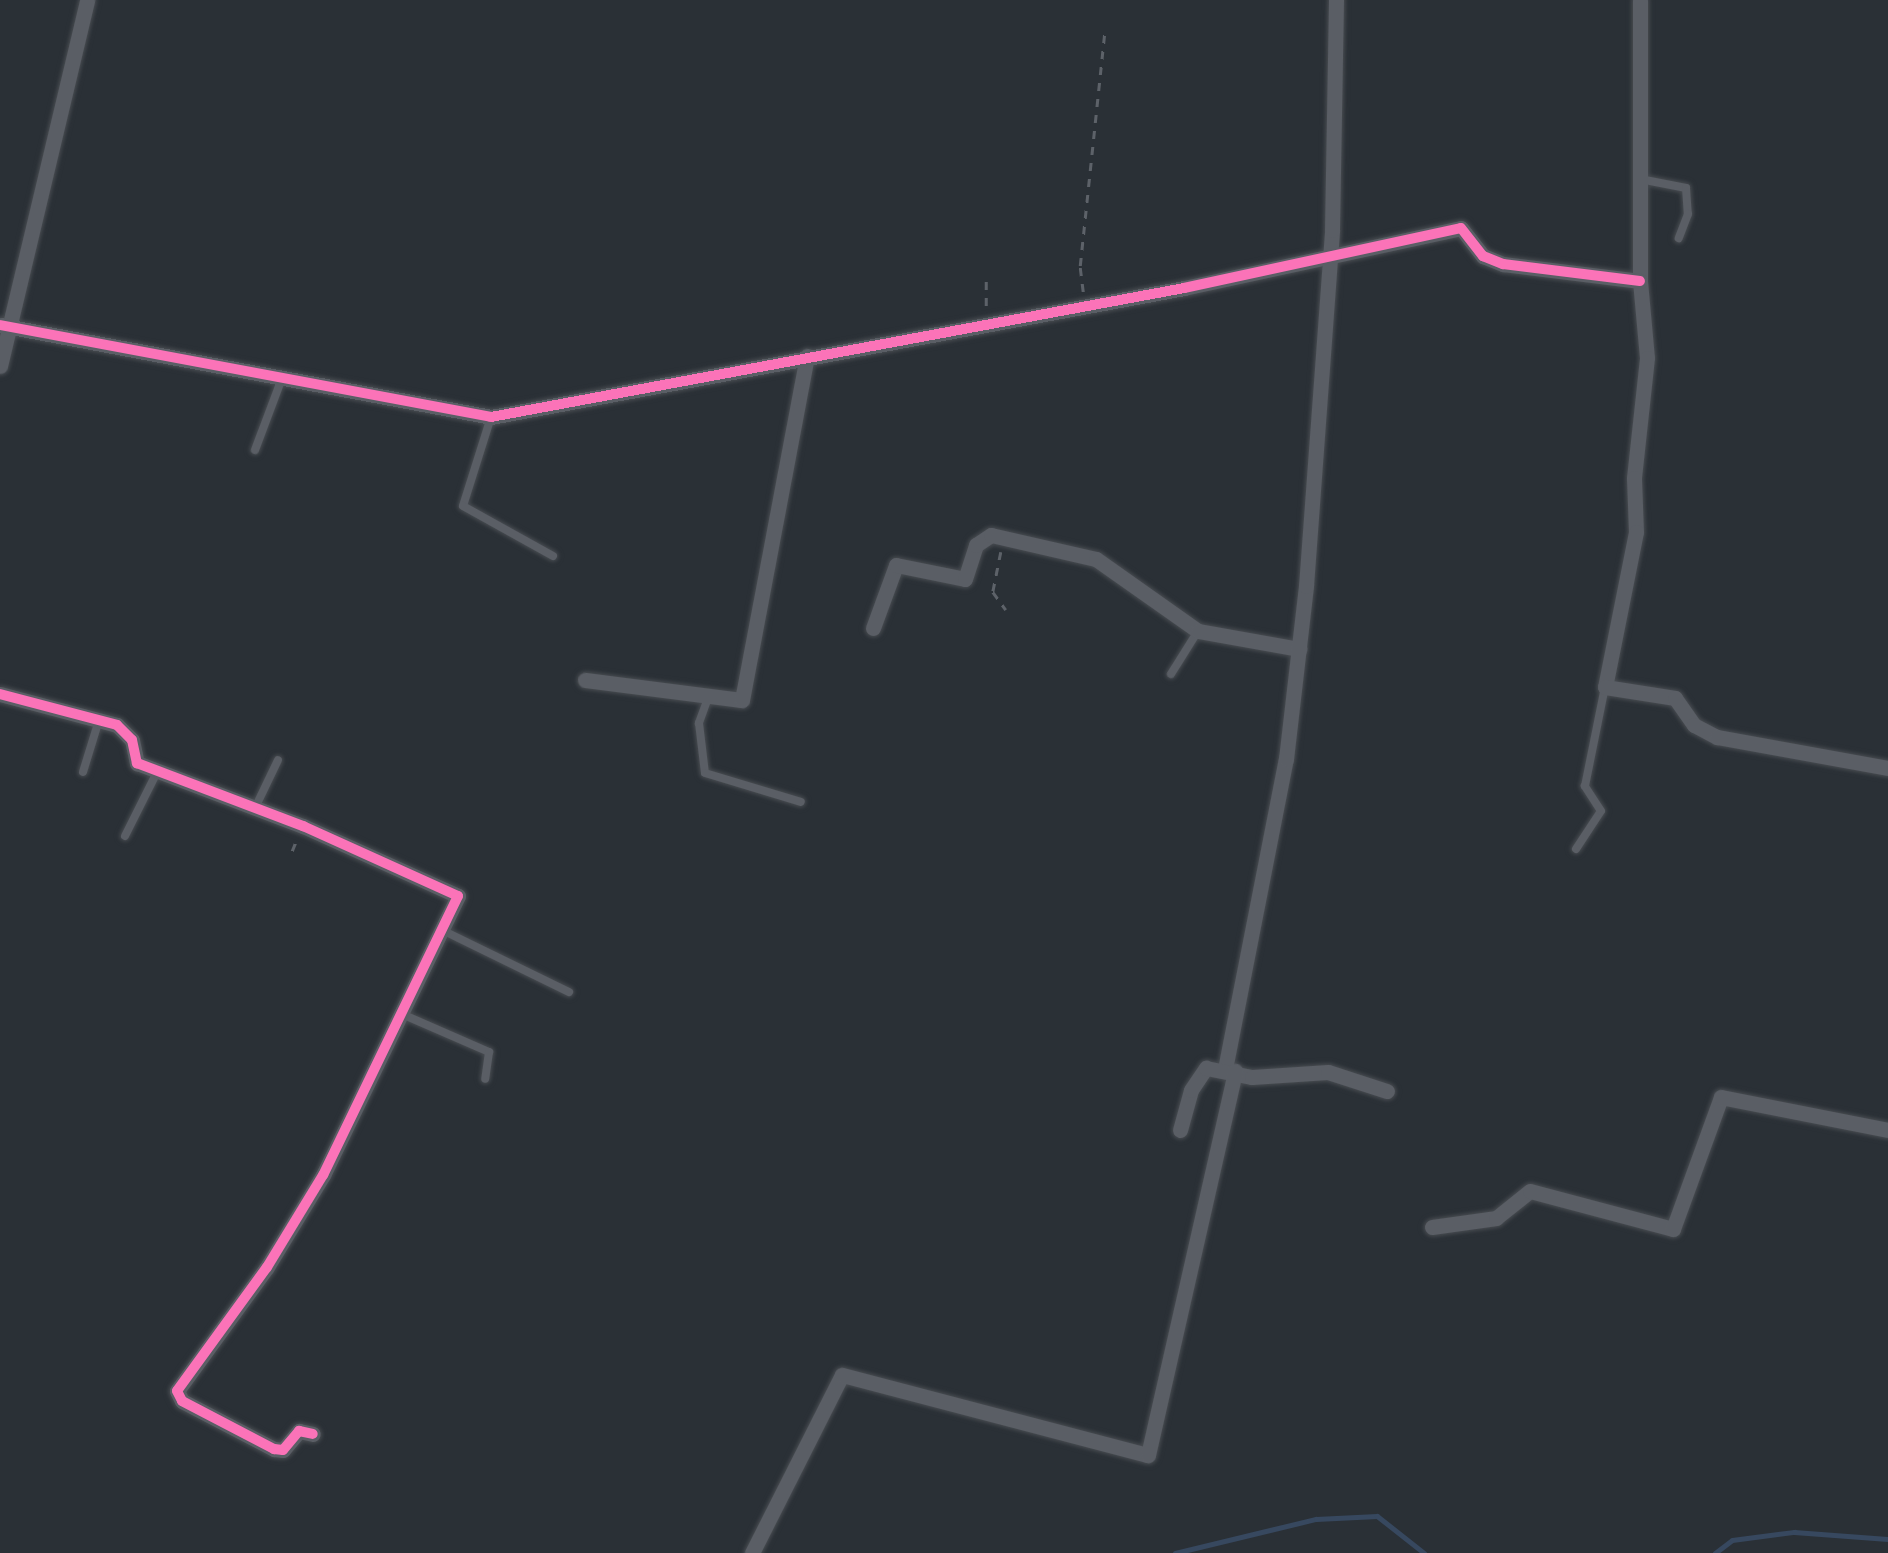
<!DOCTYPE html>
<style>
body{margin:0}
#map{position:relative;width:1888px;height:1553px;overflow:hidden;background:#2a3036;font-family:Quicksand,sans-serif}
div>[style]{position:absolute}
.stream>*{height:5px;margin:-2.5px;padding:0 2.5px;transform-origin:2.5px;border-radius:2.5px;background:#37485f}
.path>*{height:2.5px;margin-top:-1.25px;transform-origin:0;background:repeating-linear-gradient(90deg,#5d6269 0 8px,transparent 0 16px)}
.roads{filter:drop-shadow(0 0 2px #484c51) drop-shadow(0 0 2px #484c51)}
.lane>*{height:8px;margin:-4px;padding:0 4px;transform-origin:4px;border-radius:4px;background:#5a5e65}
.street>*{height:15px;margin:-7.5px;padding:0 7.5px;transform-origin:7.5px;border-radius:7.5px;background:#5a5e65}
.cycleway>*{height:10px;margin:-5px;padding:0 5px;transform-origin:5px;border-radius:5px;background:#fb73b8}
span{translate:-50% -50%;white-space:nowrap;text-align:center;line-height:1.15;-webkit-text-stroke:8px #1d2531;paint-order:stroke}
</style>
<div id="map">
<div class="stream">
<i style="left:1175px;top:1553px;width:145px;rotate:-13.6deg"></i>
<i style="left:1316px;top:1519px;width:61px;rotate:-2.8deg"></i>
<i style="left:1377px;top:1516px;width:60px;rotate:38.2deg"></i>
<i style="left:1715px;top:1553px;width:21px;rotate:-37deg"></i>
<i style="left:1732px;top:1540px;width:63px;rotate:-7.4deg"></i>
<i style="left:1794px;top:1532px;width:94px;rotate:4.3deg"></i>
</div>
<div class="path">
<i style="left:1083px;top:292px;width:26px;rotate:-97deg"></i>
<i style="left:1080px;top:266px;width:237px;rotate:-84deg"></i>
<i style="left:986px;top:306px;width:31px;rotate:-90deg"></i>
<i style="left:1001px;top:552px;width:41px;rotate:101.3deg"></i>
<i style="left:993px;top:592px;width:22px;rotate:54deg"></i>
<i style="left:292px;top:851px;width:11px;rotate:-68deg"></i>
</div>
<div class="roads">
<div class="lane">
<i style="left:1640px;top:179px;width:47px;rotate:11.1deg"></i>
<i style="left:1686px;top:188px;width:26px;rotate:86deg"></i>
<i style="left:1688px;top:214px;width:26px;rotate:111deg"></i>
<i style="left:491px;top:417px;width:93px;rotate:107.5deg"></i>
<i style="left:463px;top:506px;width:103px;rotate:29.1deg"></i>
<i style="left:255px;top:450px;width:77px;rotate:-69.4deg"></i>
<i style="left:1171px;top:674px;width:51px;rotate:-57.9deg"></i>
<i style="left:708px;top:698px;width:27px;rotate:110deg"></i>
<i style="left:699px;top:723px;width:50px;rotate:83.2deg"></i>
<i style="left:705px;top:773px;width:100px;rotate:16.8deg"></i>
<i style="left:83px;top:772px;width:54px;rotate:-72.9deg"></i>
<i style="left:255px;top:808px;width:53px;rotate:-64.4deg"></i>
<i style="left:125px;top:836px;width:72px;rotate:-63.4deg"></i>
<i style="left:1576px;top:849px;width:45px;rotate:-56.7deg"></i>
<i style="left:1601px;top:811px;width:30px;rotate:-123deg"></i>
<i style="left:1585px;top:786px;width:101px;rotate:-78.6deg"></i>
<i style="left:446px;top:932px;width:137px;rotate:26deg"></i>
<i style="left:404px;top:1015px;width:93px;rotate:23.5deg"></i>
<i style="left:489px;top:1052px;width:27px;rotate:98deg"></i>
</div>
<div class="street">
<i style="left:1640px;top:0;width:281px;rotate:90deg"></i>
<i style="left:1640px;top:281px;width:77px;rotate:84.8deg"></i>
<i style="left:1647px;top:358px;width:121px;rotate:96.2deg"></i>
<i style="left:1634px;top:478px;width:54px;rotate:87.9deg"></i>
<i style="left:1636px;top:532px;width:158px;rotate:101.3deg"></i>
<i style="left:1605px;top:687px;width:71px;rotate:8.9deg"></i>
<i style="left:1675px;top:698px;width:33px;rotate:55deg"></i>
<i style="left:1694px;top:725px;width:26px;rotate:28deg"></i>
<i style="left:1717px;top:737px;width:174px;rotate:10.3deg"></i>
<i style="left:0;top:325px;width:500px;rotate:10.6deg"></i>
<i style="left:491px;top:417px;width:705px;rotate:-10.54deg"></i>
<i style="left:1184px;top:288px;width:283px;rotate:-12.2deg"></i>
<i style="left:1461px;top:228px;width:36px;rotate:52deg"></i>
<i style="left:1483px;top:256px;width:22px;rotate:22deg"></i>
<i style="left:1503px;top:264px;width:138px;rotate:7.1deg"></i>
<i style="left:0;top:366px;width:376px;rotate:-76.6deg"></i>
<i style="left:873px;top:628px;width:67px;rotate:-69.9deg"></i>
<i style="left:896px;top:565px;width:70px;rotate:11.5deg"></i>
<i style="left:965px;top:579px;width:36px;rotate:-72deg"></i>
<i style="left:976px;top:545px;width:18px;rotate:-34deg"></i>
<i style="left:991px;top:535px;width:108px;rotate:12.9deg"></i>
<i style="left:1096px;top:559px;width:125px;rotate:35.2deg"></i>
<i style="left:1198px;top:631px;width:103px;rotate:10.1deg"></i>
<i style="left:585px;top:680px;width:158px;rotate:7.3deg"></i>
<i style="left:742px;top:700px;width:350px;rotate:-79.3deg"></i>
<i style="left:0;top:694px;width:121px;rotate:14.8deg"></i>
<i style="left:117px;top:725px;width:21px;rotate:45deg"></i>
<i style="left:132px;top:740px;width:24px;rotate:78deg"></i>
<i style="left:137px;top:763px;width:178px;rotate:20.8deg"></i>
<i style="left:303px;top:826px;width:170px;rotate:24.3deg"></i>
<i style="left:458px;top:896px;width:310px;rotate:115.8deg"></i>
<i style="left:323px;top:1175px;width:108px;rotate:121.3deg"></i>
<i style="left:267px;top:1267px;width:153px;rotate:126deg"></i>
<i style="left:177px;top:1391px;width:11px;rotate:63deg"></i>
<i style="left:182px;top:1401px;width:104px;rotate:27.6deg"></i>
<i style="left:274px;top:1449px;width:9px;rotate:6deg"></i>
<i style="left:283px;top:1450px;width:25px;rotate:-50deg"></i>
<i style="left:299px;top:1431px;width:14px;rotate:12deg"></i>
<i style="left:1225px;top:1069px;width:316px;rotate:-78.9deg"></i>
<i style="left:1286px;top:759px;width:174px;rotate:-83.4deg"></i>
<i style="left:1306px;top:586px;width:357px;rotate:-85.8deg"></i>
<i style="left:1332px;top:230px;width:230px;rotate:-89deg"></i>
<i style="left:1180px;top:1130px;width:41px;rotate:-74.6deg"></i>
<i style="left:1191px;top:1090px;width:27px;rotate:-56deg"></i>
<i style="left:1206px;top:1068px;width:47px;rotate:11.1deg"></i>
<i style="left:1252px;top:1077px;width:76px;rotate:-3.8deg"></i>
<i style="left:1328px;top:1072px;width:62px;rotate:17.9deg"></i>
<i style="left:1432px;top:1227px;width:65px;rotate:-8deg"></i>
<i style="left:1496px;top:1218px;width:43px;rotate:-38.5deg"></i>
<i style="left:1530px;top:1191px;width:148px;rotate:14.9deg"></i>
<i style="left:1673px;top:1229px;width:140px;rotate:-70deg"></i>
<i style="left:1721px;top:1097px;width:170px;rotate:11.2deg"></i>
<i style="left:752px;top:1553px;width:199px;rotate:-63.2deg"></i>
<i style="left:842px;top:1375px;width:316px;rotate:14.7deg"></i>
<i style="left:1148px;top:1455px;width:394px;rotate:-77.2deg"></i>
</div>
</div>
<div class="cycleway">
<i style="left:0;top:325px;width:500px;rotate:10.6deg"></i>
<i style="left:491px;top:417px;width:705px;rotate:-10.54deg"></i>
<i style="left:1184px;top:288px;width:283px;rotate:-12.2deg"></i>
<i style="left:1461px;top:228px;width:36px;rotate:52deg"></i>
<i style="left:1483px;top:256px;width:22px;rotate:22deg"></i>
<i style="left:1503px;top:264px;width:138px;rotate:7.1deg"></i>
<i style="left:0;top:694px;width:121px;rotate:14.8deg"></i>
<i style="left:117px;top:725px;width:21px;rotate:45deg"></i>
<i style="left:132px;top:740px;width:24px;rotate:78deg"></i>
<i style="left:137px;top:763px;width:178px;rotate:20.8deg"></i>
<i style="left:303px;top:826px;width:170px;rotate:24.3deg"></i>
<i style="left:458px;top:896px;width:310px;rotate:115.8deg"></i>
<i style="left:323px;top:1175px;width:108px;rotate:121.3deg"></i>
<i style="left:267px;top:1267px;width:153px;rotate:126deg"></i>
<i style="left:177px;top:1391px;width:11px;rotate:63deg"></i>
<i style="left:182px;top:1401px;width:104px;rotate:27.6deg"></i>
<i style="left:274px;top:1449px;width:9px;rotate:6deg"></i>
<i style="left:283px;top:1450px;width:25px;rotate:-50deg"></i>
<i style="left:299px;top:1431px;width:14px;rotate:12deg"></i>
</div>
</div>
